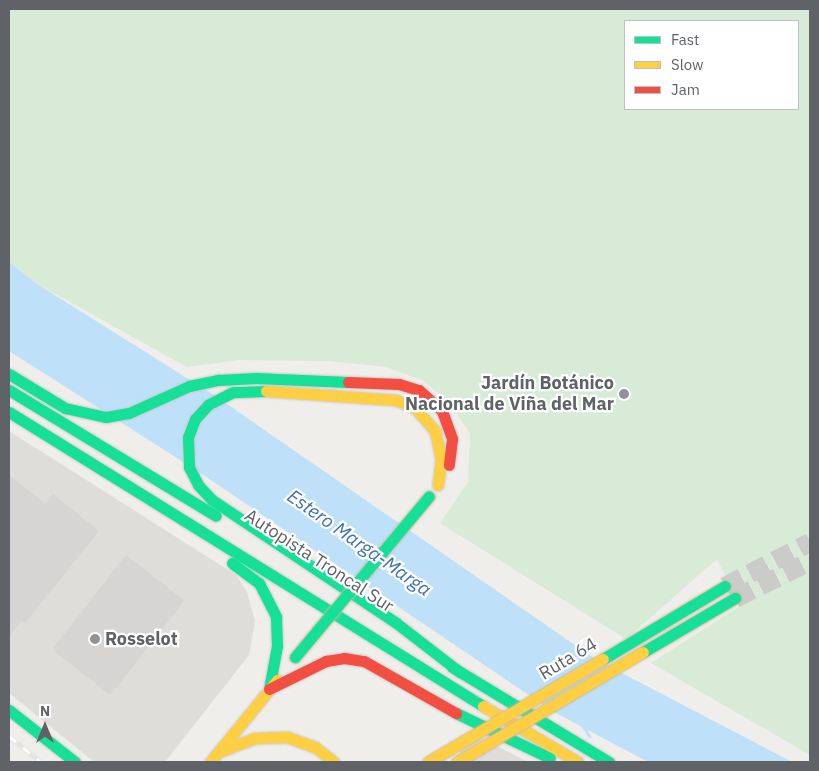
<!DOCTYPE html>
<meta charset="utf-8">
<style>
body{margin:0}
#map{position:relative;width:819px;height:771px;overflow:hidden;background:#efeeea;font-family:"IBM Plex Sans",sans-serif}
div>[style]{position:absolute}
.industrial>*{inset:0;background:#dfddda}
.green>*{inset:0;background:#d8ebd6}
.water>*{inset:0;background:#bfe0f9}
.stream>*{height:3px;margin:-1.5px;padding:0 1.5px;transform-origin:1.5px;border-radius:1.5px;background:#bfe0f9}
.building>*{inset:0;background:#d6d5d3;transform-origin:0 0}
.highway-tunnel>*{height:19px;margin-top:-9.5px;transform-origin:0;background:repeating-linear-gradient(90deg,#cbcbca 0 19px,transparent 0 28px)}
.roads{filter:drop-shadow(0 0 1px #cacacb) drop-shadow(0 0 1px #cacacb)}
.fast>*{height:11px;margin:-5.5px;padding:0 5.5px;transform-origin:5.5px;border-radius:5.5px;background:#16e098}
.slow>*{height:11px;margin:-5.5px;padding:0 5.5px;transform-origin:5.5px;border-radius:5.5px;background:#ffcf43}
.jam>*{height:11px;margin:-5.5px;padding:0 5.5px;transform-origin:5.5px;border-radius:5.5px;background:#f24e42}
.rail>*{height:5px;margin-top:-2.5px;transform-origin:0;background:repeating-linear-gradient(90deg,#fff 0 9px,#e4e4e4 0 18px);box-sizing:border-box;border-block:1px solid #e4e4e4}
.bridges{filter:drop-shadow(0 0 1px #c8b996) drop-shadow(0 0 1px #c8b996)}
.fast-bridge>*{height:11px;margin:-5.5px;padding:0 5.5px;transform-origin:5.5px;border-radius:5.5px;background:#16e098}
.slow-bridge>*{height:11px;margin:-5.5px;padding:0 5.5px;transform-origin:5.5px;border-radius:5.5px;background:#ffcf43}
.dots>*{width:14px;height:14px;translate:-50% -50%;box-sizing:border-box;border:2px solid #fff;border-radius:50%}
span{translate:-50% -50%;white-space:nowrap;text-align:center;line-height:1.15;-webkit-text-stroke:4.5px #fff;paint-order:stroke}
.poi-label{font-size:18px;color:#5f6368;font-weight:700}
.right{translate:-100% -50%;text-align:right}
.left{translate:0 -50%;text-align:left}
.street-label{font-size:18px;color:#5f6368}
.water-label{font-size:19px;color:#4174aa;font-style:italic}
.frame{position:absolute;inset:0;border:10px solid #5f6368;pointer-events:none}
.legend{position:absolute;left:624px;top:20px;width:175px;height:90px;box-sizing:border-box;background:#fff;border:1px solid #bfc1c3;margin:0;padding:6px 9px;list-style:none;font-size:15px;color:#5f6368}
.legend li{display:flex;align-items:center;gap:10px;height:25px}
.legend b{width:25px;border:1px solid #bfc1c3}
.north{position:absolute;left:20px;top:701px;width:50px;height:50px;-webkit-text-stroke:4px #fff;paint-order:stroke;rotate:0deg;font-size:14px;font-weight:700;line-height:20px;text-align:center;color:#5f6368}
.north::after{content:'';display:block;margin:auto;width:18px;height:22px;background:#5f6368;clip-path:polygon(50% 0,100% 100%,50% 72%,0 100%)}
</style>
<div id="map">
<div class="industrial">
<i style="clip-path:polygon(9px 431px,236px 575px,247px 592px,255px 621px,249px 655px,165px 762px,94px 762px,9px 693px)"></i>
<i style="clip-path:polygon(477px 736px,528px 762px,450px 762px)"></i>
</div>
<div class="green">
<i style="clip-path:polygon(evenodd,9px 9px,810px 9px,810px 755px,651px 663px,740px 606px,717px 559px,626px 639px,440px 523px,468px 482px,470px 434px,452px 406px,424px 381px,386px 367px,330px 361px,239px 360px,187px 367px,34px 282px,9px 262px,9px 9px,625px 21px,798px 21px,798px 109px,625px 109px,625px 21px)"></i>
</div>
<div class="water">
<i style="clip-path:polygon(9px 262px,34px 282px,214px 395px,595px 659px,792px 762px,648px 762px,554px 712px,202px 474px,9px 351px)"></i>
</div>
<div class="stream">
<i style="left:583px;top:726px;width:12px;rotate:59deg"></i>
</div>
<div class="building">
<i style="clip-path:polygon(9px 475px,46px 504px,53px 494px,99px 531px,25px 623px,22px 620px,9px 636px)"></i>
<i style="left:126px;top:555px;width:74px;height:120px;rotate:38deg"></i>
</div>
<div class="highway-tunnel">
<i style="left:725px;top:586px;width:96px;rotate:-27.4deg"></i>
<i style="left:735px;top:598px;width:84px;rotate:-26.3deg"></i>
</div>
<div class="roads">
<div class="fast">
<i style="left:9px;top:374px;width:66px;rotate:31.3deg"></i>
<i style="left:65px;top:408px;width:42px;rotate:12.4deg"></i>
<i style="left:106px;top:417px;width:23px;rotate:-10deg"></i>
<i style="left:129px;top:413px;width:66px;rotate:-24.2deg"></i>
<i style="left:189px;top:386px;width:30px;rotate:-12deg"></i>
<i style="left:218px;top:380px;width:38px;rotate:-3deg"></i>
<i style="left:256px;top:378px;width:92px;rotate:2.5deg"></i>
<i style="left:9px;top:390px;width:242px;rotate:31.3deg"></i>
<i style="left:266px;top:391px;width:33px;rotate:178deg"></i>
<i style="left:233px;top:392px;width:28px;rotate:153deg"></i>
<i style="left:208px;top:405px;width:19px;rotate:133deg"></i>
<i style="left:195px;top:419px;width:19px;rotate:111deg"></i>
<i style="left:188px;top:437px;width:30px;rotate:88deg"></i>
<i style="left:189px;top:467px;width:20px;rotate:63deg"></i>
<i style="left:198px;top:485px;width:21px;rotate:47deg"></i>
<i style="left:212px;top:500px;width:220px;rotate:33.7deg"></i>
<i style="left:395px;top:622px;width:83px;rotate:37.7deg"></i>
<i style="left:9px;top:412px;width:558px;rotate:31.81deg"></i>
<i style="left:232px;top:563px;width:34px;rotate:37deg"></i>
<i style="left:259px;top:583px;width:38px;rotate:63deg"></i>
<i style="left:276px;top:617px;width:29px;rotate:88deg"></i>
<i style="left:277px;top:646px;width:44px;rotate:100.5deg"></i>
<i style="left:452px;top:667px;width:184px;rotate:31.2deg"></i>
<i style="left:9px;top:710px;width:84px;rotate:38.2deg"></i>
<i style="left:456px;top:713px;width:104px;rotate:25.6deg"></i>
</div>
<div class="slow">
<i style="left:266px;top:391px;width:130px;rotate:4deg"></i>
<i style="left:396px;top:400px;width:21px;rotate:23deg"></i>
<i style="left:415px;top:408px;width:30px;rotate:49deg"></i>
<i style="left:435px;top:431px;width:29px;rotate:78deg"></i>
<i style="left:441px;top:459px;width:26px;rotate:97deg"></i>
<i style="left:483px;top:706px;width:110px;rotate:30.5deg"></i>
<i style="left:221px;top:751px;width:36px;rotate:-21deg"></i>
<i style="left:255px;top:738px;width:32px;rotate:-2deg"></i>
<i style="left:287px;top:737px;width:30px;rotate:20deg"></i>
<i style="left:315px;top:747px;width:24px;rotate:38deg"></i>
<i style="left:210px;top:762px;width:106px;rotate:-50.7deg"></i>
</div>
<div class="jam">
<i style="left:348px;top:382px;width:51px;rotate:2.2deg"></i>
<i style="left:399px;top:384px;width:21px;rotate:17deg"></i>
<i style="left:419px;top:390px;width:31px;rotate:42deg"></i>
<i style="left:442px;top:411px;width:30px;rotate:70deg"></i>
<i style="left:452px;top:439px;width:26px;rotate:97deg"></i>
<i style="left:269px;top:689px;width:64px;rotate:-26.2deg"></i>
<i style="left:326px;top:661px;width:18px;rotate:-9deg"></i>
<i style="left:344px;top:658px;width:20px;rotate:9deg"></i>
<i style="left:364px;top:661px;width:106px;rotate:29.5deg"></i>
</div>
</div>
<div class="rail">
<i style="left:9px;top:736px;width:41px;rotate:39.1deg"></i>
</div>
<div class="bridges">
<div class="fast-bridge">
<i style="left:643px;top:652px;width:107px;rotate:-30.4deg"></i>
<i style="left:295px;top:657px;width:209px;rotate:-50.2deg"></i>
<i style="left:603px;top:659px;width:142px;rotate:-30.9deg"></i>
</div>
<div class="slow-bridge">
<i style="left:428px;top:762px;width:203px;rotate:-30.5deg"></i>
<i style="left:457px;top:762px;width:216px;rotate:-30.6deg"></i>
</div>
</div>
<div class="dots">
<i style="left:624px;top:394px;background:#919496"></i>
<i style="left:95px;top:639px;background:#919496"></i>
</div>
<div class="poi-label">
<span class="right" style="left:614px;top:394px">Jardín Botánico<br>Nacional de Viña del Mar</span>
<span class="left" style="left:105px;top:639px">Rosselot</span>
</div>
<div class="street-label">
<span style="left:319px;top:561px;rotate:33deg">Autopista Troncal Sur</span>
<span style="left:568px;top:659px;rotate:-31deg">Ruta 64</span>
</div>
<div class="water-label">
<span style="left:359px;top:543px;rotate:35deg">Estero Marga-Marga</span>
</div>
<div class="frame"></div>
<ul class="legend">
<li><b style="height:6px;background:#16e098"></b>Fast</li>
<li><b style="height:6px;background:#ffcf43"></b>Slow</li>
<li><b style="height:6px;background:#f24e42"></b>Jam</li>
</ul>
<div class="north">N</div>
</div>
